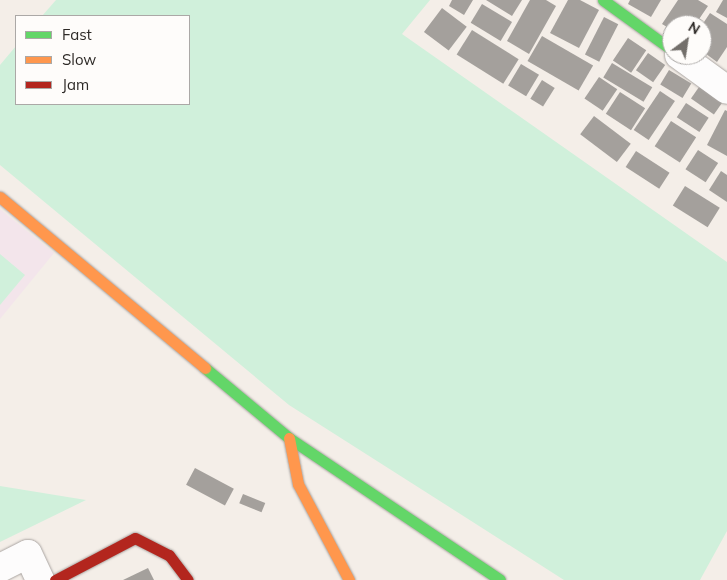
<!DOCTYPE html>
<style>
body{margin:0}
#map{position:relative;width:727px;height:580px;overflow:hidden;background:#f4eee8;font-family:Mulish,sans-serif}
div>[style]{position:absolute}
.commercial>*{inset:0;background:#f3e5eb}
.green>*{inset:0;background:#d0f0db}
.building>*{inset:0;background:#a4a09c;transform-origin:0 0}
.roads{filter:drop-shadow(0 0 1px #aaa5a2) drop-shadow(0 0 1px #aaa5a2)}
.street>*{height:28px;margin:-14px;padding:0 14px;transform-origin:14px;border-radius:14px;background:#fdfcfc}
.fast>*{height:11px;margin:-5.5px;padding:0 5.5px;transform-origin:5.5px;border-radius:5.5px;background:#63d668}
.slow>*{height:11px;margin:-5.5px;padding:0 5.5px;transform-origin:5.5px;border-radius:5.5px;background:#ff974d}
.jam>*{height:11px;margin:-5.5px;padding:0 5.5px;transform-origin:5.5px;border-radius:5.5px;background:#b3261e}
span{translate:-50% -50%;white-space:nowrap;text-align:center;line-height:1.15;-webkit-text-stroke:5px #fefcfa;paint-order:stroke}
.legend{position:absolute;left:15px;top:15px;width:175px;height:90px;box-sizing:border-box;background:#fefcfa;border:1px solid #aba8a6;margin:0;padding:6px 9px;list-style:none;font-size:15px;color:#2e2a27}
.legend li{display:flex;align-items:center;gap:10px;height:25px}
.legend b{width:25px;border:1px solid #aba8a6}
.north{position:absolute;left:662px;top:15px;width:50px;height:50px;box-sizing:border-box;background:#fefcfa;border:1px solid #aba8a6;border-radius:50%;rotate:31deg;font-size:14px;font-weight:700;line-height:20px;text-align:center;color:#2e2a27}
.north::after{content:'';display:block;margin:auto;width:18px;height:22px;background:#736f6b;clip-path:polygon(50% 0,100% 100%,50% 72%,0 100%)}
</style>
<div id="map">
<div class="commercial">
<i style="clip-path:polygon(0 209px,54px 253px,0 319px)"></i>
</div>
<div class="green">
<i style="clip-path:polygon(56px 0,430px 0,402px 34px,727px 262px,727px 531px,700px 580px,564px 580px,289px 405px,0 165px,0 65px,16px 46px,16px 104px,189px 104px,189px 16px,42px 16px)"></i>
<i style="clip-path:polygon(0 254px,25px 275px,0 305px)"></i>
<i style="clip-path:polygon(0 486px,86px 500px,0 542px)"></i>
</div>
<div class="building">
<i style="clip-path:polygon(452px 0,473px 0,464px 15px,449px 6px)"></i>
<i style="clip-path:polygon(486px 0,522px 0,512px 16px)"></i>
<i style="clip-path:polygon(530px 0,546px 0,556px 6px,529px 54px,507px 41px)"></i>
<i style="clip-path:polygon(568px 0,580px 0,599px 10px,579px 48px,550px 33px)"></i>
<i style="clip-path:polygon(630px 0,661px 0,651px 17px,628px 4px)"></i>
<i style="clip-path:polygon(678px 0,698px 0,708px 6px,695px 25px,672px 25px,672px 30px,662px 24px)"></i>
<i style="clip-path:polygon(723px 0,727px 0,727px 18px,716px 12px)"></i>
<i style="left:482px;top:4px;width:35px;height:22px;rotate:31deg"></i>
<i style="left:442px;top:8px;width:31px;height:30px;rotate:37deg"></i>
<i style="clip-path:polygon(710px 13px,727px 24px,727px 47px,717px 62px,702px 51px,702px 25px)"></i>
<i style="left:604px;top:17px;width:16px;height:42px;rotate:27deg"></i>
<i style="left:472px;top:30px;width:55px;height:29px;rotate:32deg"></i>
<i style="left:542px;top:36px;width:59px;height:29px;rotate:30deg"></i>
<i style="left:628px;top:38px;width:22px;height:27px;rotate:34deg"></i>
<i style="left:648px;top:53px;width:21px;height:21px;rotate:35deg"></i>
<i style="left:612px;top:63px;width:47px;height:17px;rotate:31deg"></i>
<i style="left:521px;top:64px;width:21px;height:25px;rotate:31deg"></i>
<i style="left:669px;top:70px;width:26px;height:17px;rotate:31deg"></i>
<i style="left:599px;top:77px;width:22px;height:26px;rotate:34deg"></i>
<i style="left:542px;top:80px;width:15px;height:22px;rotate:32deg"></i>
<i style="left:699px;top:87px;width:28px;height:14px;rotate:35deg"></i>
<i style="left:660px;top:91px;width:18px;height:47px;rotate:34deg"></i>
<i style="left:620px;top:92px;width:30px;height:26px;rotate:33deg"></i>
<i style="left:686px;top:103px;width:27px;height:17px;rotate:33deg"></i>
<i style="clip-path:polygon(725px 110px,727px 111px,727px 156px,707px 145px)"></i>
<i style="left:594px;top:116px;width:46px;height:23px;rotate:37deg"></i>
<i style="left:671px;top:121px;width:30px;height:30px;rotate:33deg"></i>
<i style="left:698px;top:150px;width:24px;height:23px;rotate:33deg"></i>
<i style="left:636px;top:151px;width:40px;height:19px;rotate:33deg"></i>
<i style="clip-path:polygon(721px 171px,727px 175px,727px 202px,709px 190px)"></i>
<i style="left:685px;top:186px;width:41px;height:23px;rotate:32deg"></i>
<i style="left:195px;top:468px;width:44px;height:19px;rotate:28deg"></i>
<i style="left:243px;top:494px;width:24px;height:10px;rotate:22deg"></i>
<i style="clip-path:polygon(148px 568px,154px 580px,123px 580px)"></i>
</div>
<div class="roads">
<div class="street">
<i style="left:679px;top:55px;width:59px;rotate:36.1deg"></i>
<i style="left:0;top:568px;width:31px;rotate:-27deg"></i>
<i style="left:28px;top:554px;width:29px;rotate:65deg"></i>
</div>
<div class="fast">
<i style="left:603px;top:0;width:85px;rotate:35.9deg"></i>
<i style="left:205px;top:368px;width:109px;rotate:39.8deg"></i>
<i style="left:289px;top:438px;width:254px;rotate:33.9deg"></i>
</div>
<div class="slow">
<i style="left:0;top:197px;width:267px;rotate:39.8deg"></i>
<i style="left:289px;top:438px;width:47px;rotate:78.9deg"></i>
<i style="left:298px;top:484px;width:109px;rotate:62deg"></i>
</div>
<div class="jam">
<i style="left:55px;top:580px;width:90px;rotate:-27.7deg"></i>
<i style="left:135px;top:538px;width:38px;rotate:27deg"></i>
<i style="left:169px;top:555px;width:31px;rotate:53deg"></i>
</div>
</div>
<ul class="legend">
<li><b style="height:6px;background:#63d668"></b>Fast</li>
<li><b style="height:6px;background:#ff974d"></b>Slow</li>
<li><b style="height:6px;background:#b3261e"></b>Jam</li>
</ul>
<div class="north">N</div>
</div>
